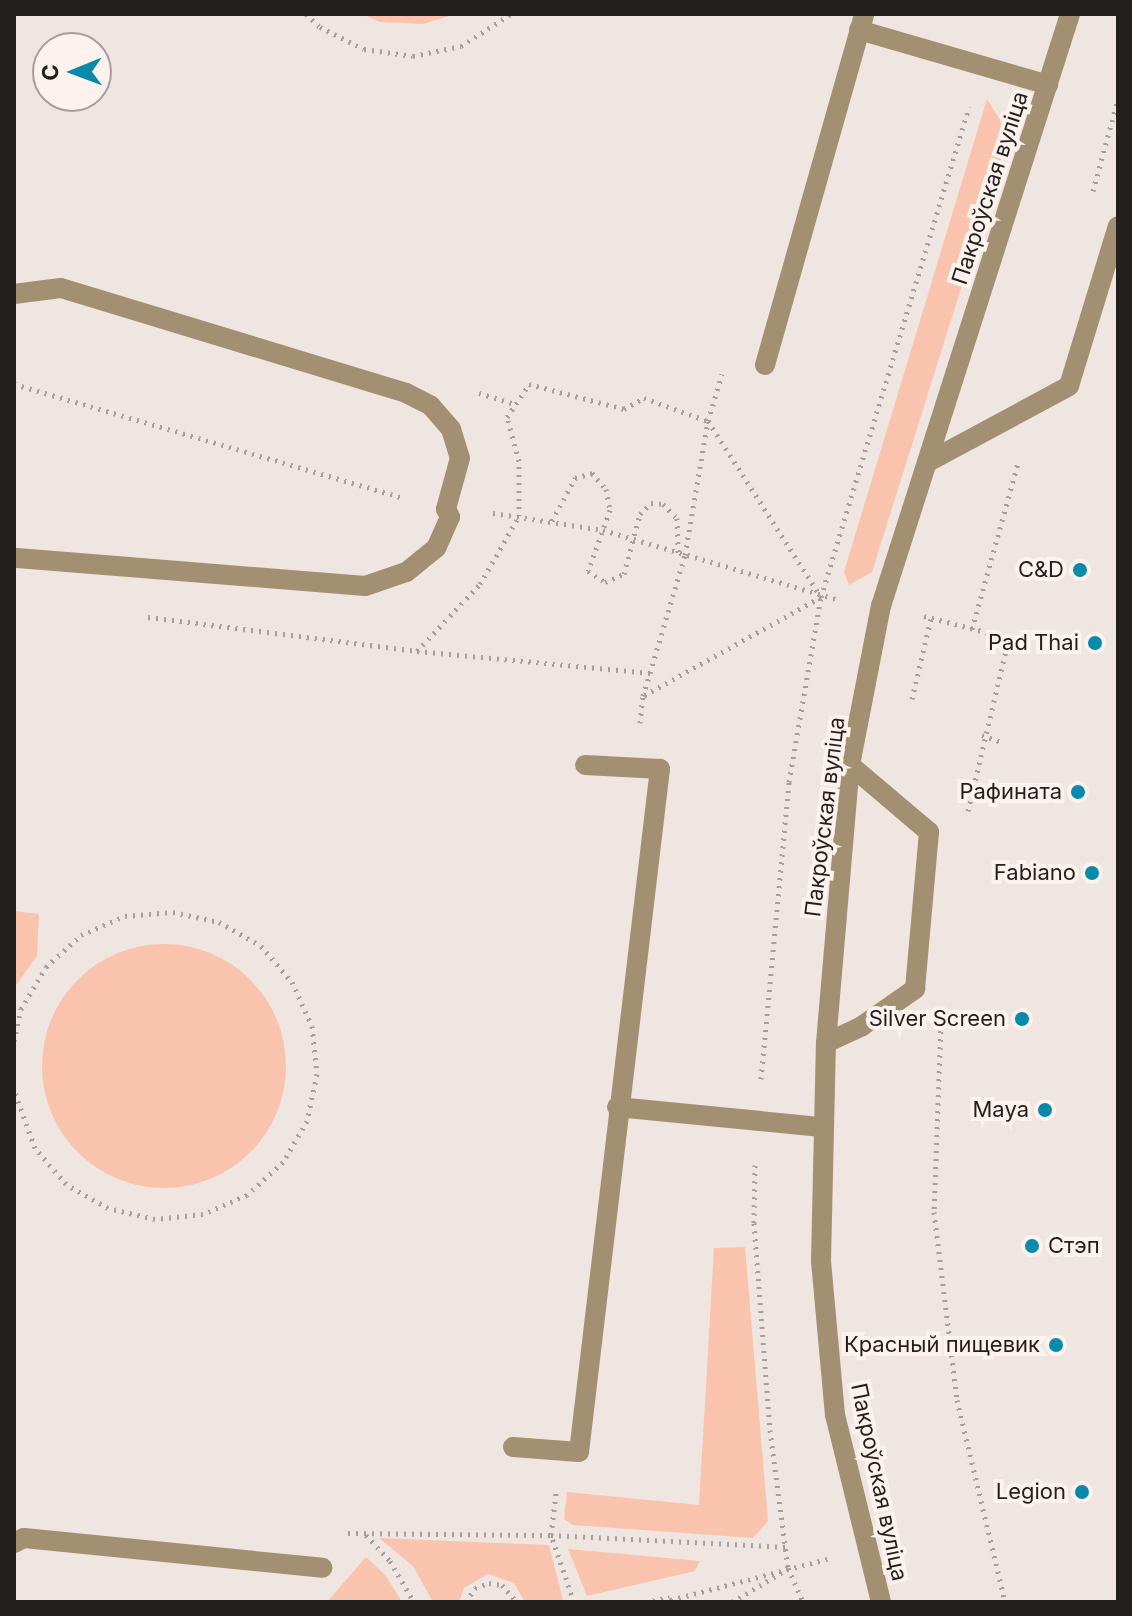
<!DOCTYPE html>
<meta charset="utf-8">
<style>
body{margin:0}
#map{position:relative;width:1132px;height:1616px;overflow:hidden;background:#efe5e1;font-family:Inter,sans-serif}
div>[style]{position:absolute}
.green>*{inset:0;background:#fac3ad}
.round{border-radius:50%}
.path>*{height:5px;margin-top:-2.5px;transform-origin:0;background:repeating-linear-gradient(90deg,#a79f9b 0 2px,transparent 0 8px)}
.lane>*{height:20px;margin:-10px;padding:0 10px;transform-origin:10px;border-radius:10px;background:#a38f72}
.street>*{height:20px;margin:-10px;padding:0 10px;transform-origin:10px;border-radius:10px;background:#a38f72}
.dots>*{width:22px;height:22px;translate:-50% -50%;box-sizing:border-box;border:4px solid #fdf2ee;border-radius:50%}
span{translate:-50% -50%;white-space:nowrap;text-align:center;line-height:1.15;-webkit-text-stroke:8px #fdf2ee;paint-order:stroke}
.street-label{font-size:22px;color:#231f1d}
.poi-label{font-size:22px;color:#231f1d}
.right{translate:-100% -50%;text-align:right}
.left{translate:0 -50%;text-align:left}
.frame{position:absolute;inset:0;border:16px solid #231f1d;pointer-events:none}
.north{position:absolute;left:32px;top:32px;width:80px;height:80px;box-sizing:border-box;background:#fdf2ee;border:2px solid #a69e9a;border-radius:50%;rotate:269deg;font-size:22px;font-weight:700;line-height:32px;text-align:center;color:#231f1d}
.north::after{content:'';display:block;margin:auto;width:28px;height:36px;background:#088aab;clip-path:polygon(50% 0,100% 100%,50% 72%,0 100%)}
</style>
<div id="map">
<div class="green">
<i style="clip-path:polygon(362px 14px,456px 14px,423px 24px,380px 22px)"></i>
<i style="clip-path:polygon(987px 99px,1000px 120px,1006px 145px,872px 572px,849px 585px,844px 572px)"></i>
<i style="clip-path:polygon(14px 911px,39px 914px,37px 956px,14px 988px)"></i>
<i class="round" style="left:42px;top:944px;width:244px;height:244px"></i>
<i style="clip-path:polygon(745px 1247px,768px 1521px,753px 1538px,573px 1525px,564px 1519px,567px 1492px,699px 1505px,714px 1248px)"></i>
<i style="clip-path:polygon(379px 1538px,549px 1545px,563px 1600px,525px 1602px,514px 1583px,488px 1574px,464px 1588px,459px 1602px,433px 1602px,413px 1566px)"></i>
<i style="clip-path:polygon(568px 1549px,700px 1561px,695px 1571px,587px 1596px)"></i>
<i style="clip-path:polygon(366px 1557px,386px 1576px,402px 1602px,327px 1602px)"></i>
</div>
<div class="path">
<i style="left:306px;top:14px;width:19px;rotate:43deg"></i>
<i style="left:320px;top:27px;width:49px;rotate:26.6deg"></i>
<i style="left:364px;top:49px;width:49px;rotate:8.1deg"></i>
<i style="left:413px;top:56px;width:49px;rotate:-11.8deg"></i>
<i style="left:461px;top:46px;width:59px;rotate:-32.6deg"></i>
<i style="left:1093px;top:191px;width:95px;rotate:-74.8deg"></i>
<i style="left:14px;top:384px;width:407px;rotate:16.3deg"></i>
<i style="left:479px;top:393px;width:39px;rotate:17deg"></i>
<i style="left:493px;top:513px;width:111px;rotate:8.8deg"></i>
<i style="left:603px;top:530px;width:246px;rotate:16.5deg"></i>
<i style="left:552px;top:521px;width:49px;rotate:-61.9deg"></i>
<i style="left:575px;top:478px;width:18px;rotate:-16deg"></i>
<i style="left:592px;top:473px;width:21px;rotate:49deg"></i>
<i style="left:606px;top:489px;width:21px;rotate:79deg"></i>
<i style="left:610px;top:510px;width:65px;rotate:109.8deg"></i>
<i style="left:588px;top:571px;width:20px;rotate:33deg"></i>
<i style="left:605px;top:582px;width:21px;rotate:-23deg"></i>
<i style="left:624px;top:574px;width:62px;rotate:-75.1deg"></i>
<i style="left:640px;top:514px;width:16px;rotate:-45deg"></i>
<i style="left:651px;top:503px;width:12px;rotate:5deg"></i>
<i style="left:663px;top:504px;width:20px;rotate:45deg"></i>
<i style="left:677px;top:518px;width:35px;rotate:88deg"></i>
<i style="left:924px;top:616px;width:88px;rotate:14.5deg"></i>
<i style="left:148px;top:617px;width:271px;rotate:7.2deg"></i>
<i style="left:972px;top:629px;width:172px;rotate:-74.5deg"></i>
<i style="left:650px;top:673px;width:234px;rotate:-174.6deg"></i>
<i style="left:417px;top:651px;width:92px;rotate:-46.8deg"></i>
<i style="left:480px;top:584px;width:78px;rotate:-60.2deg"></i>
<i style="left:519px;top:516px;width:55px;rotate:-90deg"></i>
<i style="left:519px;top:461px;width:46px;rotate:-105.3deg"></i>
<i style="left:507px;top:417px;width:40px;rotate:-56deg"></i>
<i style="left:529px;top:384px;width:98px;rotate:14.7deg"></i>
<i style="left:624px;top:409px;width:23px;rotate:-29deg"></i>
<i style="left:644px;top:398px;width:68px;rotate:19.8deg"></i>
<i style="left:708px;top:421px;width:209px;rotate:57.3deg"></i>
<i style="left:821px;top:597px;width:204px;rotate:150.9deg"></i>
<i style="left:643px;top:696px;width:24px;rotate:-73deg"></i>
<i style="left:650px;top:673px;width:123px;rotate:-73.5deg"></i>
<i style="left:685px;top:555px;width:136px;rotate:-80.3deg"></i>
<i style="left:708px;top:421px;width:49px;rotate:-73.4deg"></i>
<i style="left:912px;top:699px;width:83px;rotate:-76.8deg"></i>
<i style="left:640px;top:723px;width:27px;rotate:-84deg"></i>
<i style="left:982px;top:735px;width:20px;rotate:20deg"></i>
<i style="left:968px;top:811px;width:178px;rotate:-76.7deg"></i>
<i style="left:1009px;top:638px;width:21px;rotate:14deg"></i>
<i style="left:941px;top:1023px;width:189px;rotate:92.1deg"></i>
<i style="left:934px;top:1212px;width:189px;rotate:83deg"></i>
<i style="left:957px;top:1400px;width:208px;rotate:76.6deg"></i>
<i style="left:14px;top:1041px;width:33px;rotate:-78deg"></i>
<i style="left:21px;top:1009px;width:49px;rotate:-59.2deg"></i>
<i style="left:46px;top:967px;width:47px;rotate:-42.4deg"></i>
<i style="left:81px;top:935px;width:48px;rotate:-23.4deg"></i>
<i style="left:125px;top:916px;width:48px;rotate:-4.8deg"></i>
<i style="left:173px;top:912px;width:47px;rotate:12.3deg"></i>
<i style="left:219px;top:922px;width:48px;rotate:29.7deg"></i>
<i style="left:261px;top:946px;width:48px;rotate:49.3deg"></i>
<i style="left:292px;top:982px;width:48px;rotate:65.6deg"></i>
<i style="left:312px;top:1026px;width:48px;rotate:84.1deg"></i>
<i style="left:317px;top:1074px;width:48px;rotate:102deg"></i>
<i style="left:307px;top:1121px;width:48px;rotate:120.3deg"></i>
<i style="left:283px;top:1162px;width:49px;rotate:137.5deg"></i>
<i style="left:247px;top:1195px;width:48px;rotate:156.6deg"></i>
<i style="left:203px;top:1214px;width:48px;rotate:174.1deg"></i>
<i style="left:155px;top:1219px;width:48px;rotate:-166.8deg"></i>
<i style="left:108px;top:1208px;width:48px;rotate:-150.3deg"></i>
<i style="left:66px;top:1184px;width:48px;rotate:-130.7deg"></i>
<i style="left:35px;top:1148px;width:62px;rotate:-109.9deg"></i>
<i style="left:761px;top:1079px;width:298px;rotate:-84.6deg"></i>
<i style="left:789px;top:782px;width:188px;rotate:-80.2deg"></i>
<i style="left:821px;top:597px;width:512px;rotate:-73.19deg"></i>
<i style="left:755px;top:1165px;width:58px;rotate:91deg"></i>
<i style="left:754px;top:1223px;width:208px;rotate:85.6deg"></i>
<i style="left:770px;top:1430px;width:139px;rotate:82.6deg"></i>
<i style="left:788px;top:1568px;width:37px;rotate:66deg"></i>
<i style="left:348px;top:1533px;width:203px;rotate:0.6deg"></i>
<i style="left:551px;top:1535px;width:42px;rotate:-83.2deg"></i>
<i style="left:366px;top:1535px;width:35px;rotate:47deg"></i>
<i style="left:390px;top:1561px;width:48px;rotate:59.7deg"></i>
<i style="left:466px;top:1602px;width:17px;rotate:-57deg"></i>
<i style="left:475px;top:1588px;width:15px;rotate:-20deg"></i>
<i style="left:489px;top:1583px;width:13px;rotate:9deg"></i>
<i style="left:502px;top:1585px;width:23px;rotate:49deg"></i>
<i style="left:574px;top:1602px;width:71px;rotate:-108.9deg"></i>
<i style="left:551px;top:1535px;width:235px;rotate:2.9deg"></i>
<i style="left:645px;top:1602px;width:25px;rotate:-11deg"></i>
<i style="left:663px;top:1602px;width:170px;rotate:-14.7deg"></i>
<i style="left:732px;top:1602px;width:61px;rotate:-30.8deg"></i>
</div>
<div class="lane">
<i style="left:859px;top:30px;width:197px;rotate:16.2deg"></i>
<i style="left:14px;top:294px;width:47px;rotate:-7.3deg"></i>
<i style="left:61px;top:288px;width:361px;rotate:16.9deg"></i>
<i style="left:406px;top:393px;width:28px;rotate:27deg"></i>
<i style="left:431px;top:406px;width:30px;rotate:49deg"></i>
<i style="left:451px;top:429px;width:30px;rotate:73deg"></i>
<i style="left:460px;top:458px;width:53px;rotate:105.4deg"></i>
<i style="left:446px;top:509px;width:9px;rotate:63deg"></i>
<i style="left:450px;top:517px;width:34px;rotate:114deg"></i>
<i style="left:436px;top:548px;width:38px;rotate:141deg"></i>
<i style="left:406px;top:572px;width:43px;rotate:161.1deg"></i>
<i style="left:365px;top:586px;width:352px;rotate:-175.4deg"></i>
<i style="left:765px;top:365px;width:365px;rotate:-74.2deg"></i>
<i style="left:928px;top:462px;width:160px;rotate:-28.3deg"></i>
<i style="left:1069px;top:386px;width:167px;rotate:-73deg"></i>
<i style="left:826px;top:1043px;width:40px;rotate:-25deg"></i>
<i style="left:862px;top:1026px;width:65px;rotate:-34.9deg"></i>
<i style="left:915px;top:989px;width:158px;rotate:-84.9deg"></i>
<i style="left:929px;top:832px;width:104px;rotate:-139.7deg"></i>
<i style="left:617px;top:1107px;width:206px;rotate:5.6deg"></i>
<i style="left:513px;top:1447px;width:66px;rotate:4.3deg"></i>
<i style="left:579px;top:1452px;width:688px;rotate:-83.24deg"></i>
<i style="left:660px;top:769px;width:75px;rotate:-176.9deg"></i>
<i style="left:14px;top:1543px;width:11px;rotate:-27deg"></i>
<i style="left:24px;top:1538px;width:300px;rotate:5.7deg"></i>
</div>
<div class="street">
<i style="left:881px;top:1602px;width:193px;rotate:-103.8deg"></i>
<i style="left:835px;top:1415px;width:155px;rotate:-95.2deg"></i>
<i style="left:821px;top:1261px;width:218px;rotate:-88.7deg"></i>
<i style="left:826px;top:1043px;width:279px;rotate:-85.1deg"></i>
<i style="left:850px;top:765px;width:162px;rotate:-79deg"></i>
<i style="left:881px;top:606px;width:621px;rotate:-72.29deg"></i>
</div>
<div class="dots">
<i style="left:1080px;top:570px;background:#088aab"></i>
<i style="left:1095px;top:643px;background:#088aab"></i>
<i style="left:1078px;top:792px;background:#088aab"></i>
<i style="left:1092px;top:873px;background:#088aab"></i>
<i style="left:1022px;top:1019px;background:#088aab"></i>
<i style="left:1045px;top:1110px;background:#088aab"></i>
<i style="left:1032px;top:1246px;background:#088aab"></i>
<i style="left:1056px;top:1345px;background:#088aab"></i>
<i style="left:1082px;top:1492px;background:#088aab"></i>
</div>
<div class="street-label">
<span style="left:990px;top:188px;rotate:-72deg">Пакроўская вуліца</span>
<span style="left:825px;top:817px;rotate:-83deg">Пакроўская вуліца</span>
<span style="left:879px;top:1482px;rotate:78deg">Пакроўская вуліца</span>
</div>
<div class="poi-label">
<span class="right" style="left:1064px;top:570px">C&amp;D</span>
<span class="right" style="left:1079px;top:643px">Pad Thai</span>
<span class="right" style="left:1062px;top:792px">Рафината</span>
<span class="right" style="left:1076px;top:873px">Fabiano</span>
<span class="right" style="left:1006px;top:1019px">Silver Screen</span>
<span class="right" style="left:1029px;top:1110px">Maya</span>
<span class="left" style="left:1048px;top:1246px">Стэп</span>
<span class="right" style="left:1040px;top:1345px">Красный пищевик</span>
<span class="right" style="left:1066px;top:1492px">Legion</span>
</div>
<div class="frame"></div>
<div class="north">С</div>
</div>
